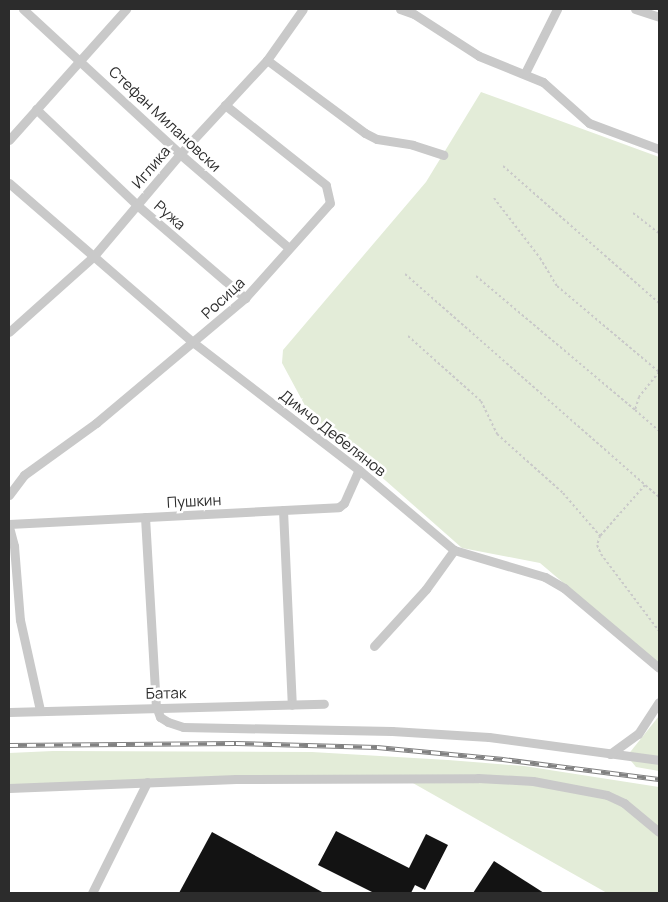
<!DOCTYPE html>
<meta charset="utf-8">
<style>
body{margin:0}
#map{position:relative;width:668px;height:902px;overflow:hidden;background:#fff;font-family:Manrope,sans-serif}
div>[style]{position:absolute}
.green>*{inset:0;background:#e3ecd8}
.building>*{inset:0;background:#131313}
.path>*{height:2px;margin-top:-1px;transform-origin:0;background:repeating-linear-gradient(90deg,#c9c9c9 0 2.5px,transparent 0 5px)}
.street>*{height:9px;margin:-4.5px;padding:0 4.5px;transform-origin:4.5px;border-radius:4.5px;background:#c9c9c9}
.rail>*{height:5px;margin-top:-2.5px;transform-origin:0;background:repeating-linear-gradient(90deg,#fff 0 9px,#818181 0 18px);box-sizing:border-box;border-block:1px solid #818181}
span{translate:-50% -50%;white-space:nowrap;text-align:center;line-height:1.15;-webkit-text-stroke:5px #fff;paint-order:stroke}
.street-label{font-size:15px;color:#2c2c2c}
.frame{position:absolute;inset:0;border:10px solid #2c2c2c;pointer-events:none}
</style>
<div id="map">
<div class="green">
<i style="clip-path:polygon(481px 92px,659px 157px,659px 664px,540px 563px,462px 548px,309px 413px,282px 363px,283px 350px,426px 182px)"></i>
<i style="clip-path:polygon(659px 716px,659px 771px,636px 767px,627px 756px)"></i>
<i style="clip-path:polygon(53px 751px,312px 752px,448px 760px,524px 766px,659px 787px,659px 893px,607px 893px,404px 778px,9px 788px,9px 753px)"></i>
</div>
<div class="building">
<i style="clip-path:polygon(336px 831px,409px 868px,426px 834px,448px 845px,425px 890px,415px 885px,411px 893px,374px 893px,318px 865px)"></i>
<i style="clip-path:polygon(212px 832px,324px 893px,179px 893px)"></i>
<i style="clip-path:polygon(494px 861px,544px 893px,473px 893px)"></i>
</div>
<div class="path">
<i style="left:503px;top:166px;width:208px;rotate:41.3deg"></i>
<i style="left:494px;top:198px;width:76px;rotate:52.5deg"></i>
<i style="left:540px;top:258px;width:33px;rotate:59deg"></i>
<i style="left:557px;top:286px;width:133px;rotate:40.1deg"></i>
<i style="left:633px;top:213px;width:33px;rotate:38deg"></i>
<i style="left:405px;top:274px;width:338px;rotate:41.3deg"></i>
<i style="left:476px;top:276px;width:208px;rotate:40.1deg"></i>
<i style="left:408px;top:336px;width:98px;rotate:41.7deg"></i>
<i style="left:481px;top:401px;width:37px;rotate:64deg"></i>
<i style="left:497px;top:434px;width:89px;rotate:41.8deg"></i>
<i style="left:563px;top:493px;width:57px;rotate:49.3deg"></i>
<i style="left:659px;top:372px;width:32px;rotate:129deg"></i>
<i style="left:639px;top:397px;width:14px;rotate:107deg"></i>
<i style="left:635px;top:410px;width:32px;rotate:41deg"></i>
<i style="left:645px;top:485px;width:68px;rotate:131.4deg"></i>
<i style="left:600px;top:536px;width:9px;rotate:108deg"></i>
<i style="left:597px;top:545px;width:10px;rotate:66deg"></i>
<i style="left:601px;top:554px;width:96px;rotate:53deg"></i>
</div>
<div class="street">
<i style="left:23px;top:9px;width:214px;rotate:42.7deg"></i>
<i style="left:180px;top:154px;width:144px;rotate:40.8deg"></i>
<i style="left:400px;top:9px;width:15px;rotate:20deg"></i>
<i style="left:414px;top:14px;width:77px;rotate:32.9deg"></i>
<i style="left:479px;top:56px;width:69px;rotate:22.1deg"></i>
<i style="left:543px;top:82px;width:62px;rotate:41.7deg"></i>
<i style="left:589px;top:123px;width:75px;rotate:20.4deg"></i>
<i style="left:635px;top:9px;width:25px;rotate:18deg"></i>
<i style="left:267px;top:60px;width:122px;rotate:36.7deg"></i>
<i style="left:365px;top:133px;width:13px;rotate:27deg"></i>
<i style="left:377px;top:139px;width:36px;rotate:9deg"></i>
<i style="left:413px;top:145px;width:32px;rotate:18deg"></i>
<i style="left:525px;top:73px;width:72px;rotate:-63.4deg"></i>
<i style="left:36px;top:109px;width:139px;rotate:43.5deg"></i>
<i style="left:137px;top:205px;width:143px;rotate:40.7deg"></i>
<i style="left:9px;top:140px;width:176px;rotate:-48.2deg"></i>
<i style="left:9px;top:183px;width:245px;rotate:40.9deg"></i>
<i style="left:194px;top:343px;width:208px;rotate:37.6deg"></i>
<i style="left:359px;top:470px;width:124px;rotate:40.1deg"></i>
<i style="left:454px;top:550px;width:95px;rotate:16.5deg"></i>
<i style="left:545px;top:577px;width:22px;rotate:30deg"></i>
<i style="left:564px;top:588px;width:124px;rotate:40.1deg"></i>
<i style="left:9px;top:332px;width:113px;rotate:-41.8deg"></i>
<i style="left:93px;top:257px;width:135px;rotate:-49.8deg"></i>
<i style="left:180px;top:154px;width:128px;rotate:-47.2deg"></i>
<i style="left:267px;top:60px;width:62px;rotate:-54.8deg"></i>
<i style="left:9px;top:495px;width:25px;rotate:-53deg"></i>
<i style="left:24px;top:475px;width:89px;rotate:-35.8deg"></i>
<i style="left:96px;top:423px;width:194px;rotate:-40deg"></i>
<i style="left:245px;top:298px;width:127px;rotate:-48.2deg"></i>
<i style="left:330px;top:203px;width:18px;rotate:-103deg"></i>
<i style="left:326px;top:185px;width:129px;rotate:-141.6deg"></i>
<i style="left:283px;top:510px;width:195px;rotate:87.4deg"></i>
<i style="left:145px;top:517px;width:189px;rotate:86.7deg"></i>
<i style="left:156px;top:706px;width:12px;rotate:70deg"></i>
<i style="left:160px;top:717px;width:9px;rotate:32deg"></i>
<i style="left:168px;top:722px;width:16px;rotate:18deg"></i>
<i style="left:183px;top:727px;width:209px;rotate:1.1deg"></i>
<i style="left:392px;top:731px;width:97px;rotate:3.5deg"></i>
<i style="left:489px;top:737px;width:172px;rotate:7.7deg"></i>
<i style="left:9px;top:524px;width:330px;rotate:-2.9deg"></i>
<i style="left:339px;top:507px;width:6px;rotate:-39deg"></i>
<i style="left:344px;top:503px;width:36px;rotate:-66deg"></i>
<i style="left:9px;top:527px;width:20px;rotate:75deg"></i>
<i style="left:14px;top:546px;width:74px;rotate:85.4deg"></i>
<i style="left:20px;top:620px;width:92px;rotate:77.5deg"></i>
<i style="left:374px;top:646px;width:77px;rotate:-47.6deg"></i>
<i style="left:426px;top:589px;width:48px;rotate:-54.3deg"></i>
<i style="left:9px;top:712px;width:315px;rotate:-1.5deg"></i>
<i style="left:610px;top:754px;width:34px;rotate:-36deg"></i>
<i style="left:638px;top:734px;width:38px;rotate:-57deg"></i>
<i style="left:9px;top:788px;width:227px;rotate:-2.3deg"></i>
<i style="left:236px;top:779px;width:242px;rotate:-0.2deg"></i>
<i style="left:478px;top:778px;width:55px;rotate:3.1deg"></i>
<i style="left:533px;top:781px;width:75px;rotate:10.7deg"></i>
<i style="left:607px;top:795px;width:19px;rotate:25deg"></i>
<i style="left:624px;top:803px;width:45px;rotate:39.6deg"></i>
<i style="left:92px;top:893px;width:124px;rotate:-63.6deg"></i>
</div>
<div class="rail">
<i style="left:9px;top:745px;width:227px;rotate:-0.5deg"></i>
<i style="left:236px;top:743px;width:141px;rotate:1.6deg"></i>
<i style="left:377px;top:747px;width:127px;rotate:5.4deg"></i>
<i style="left:503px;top:759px;width:157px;rotate:7.3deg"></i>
</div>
<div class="street-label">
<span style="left:165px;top:119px;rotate:43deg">Стефан Милановски</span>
<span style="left:151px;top:167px;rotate:-50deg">Иглика</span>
<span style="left:170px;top:215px;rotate:41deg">Ружа</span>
<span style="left:223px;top:298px;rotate:-43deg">Росица</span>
<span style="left:333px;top:433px;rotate:38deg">Димчо Дебелянов</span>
<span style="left:194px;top:501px;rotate:-3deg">Пушкин</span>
<span style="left:166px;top:693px;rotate:-1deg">Батак</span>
</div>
<div class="frame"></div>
</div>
